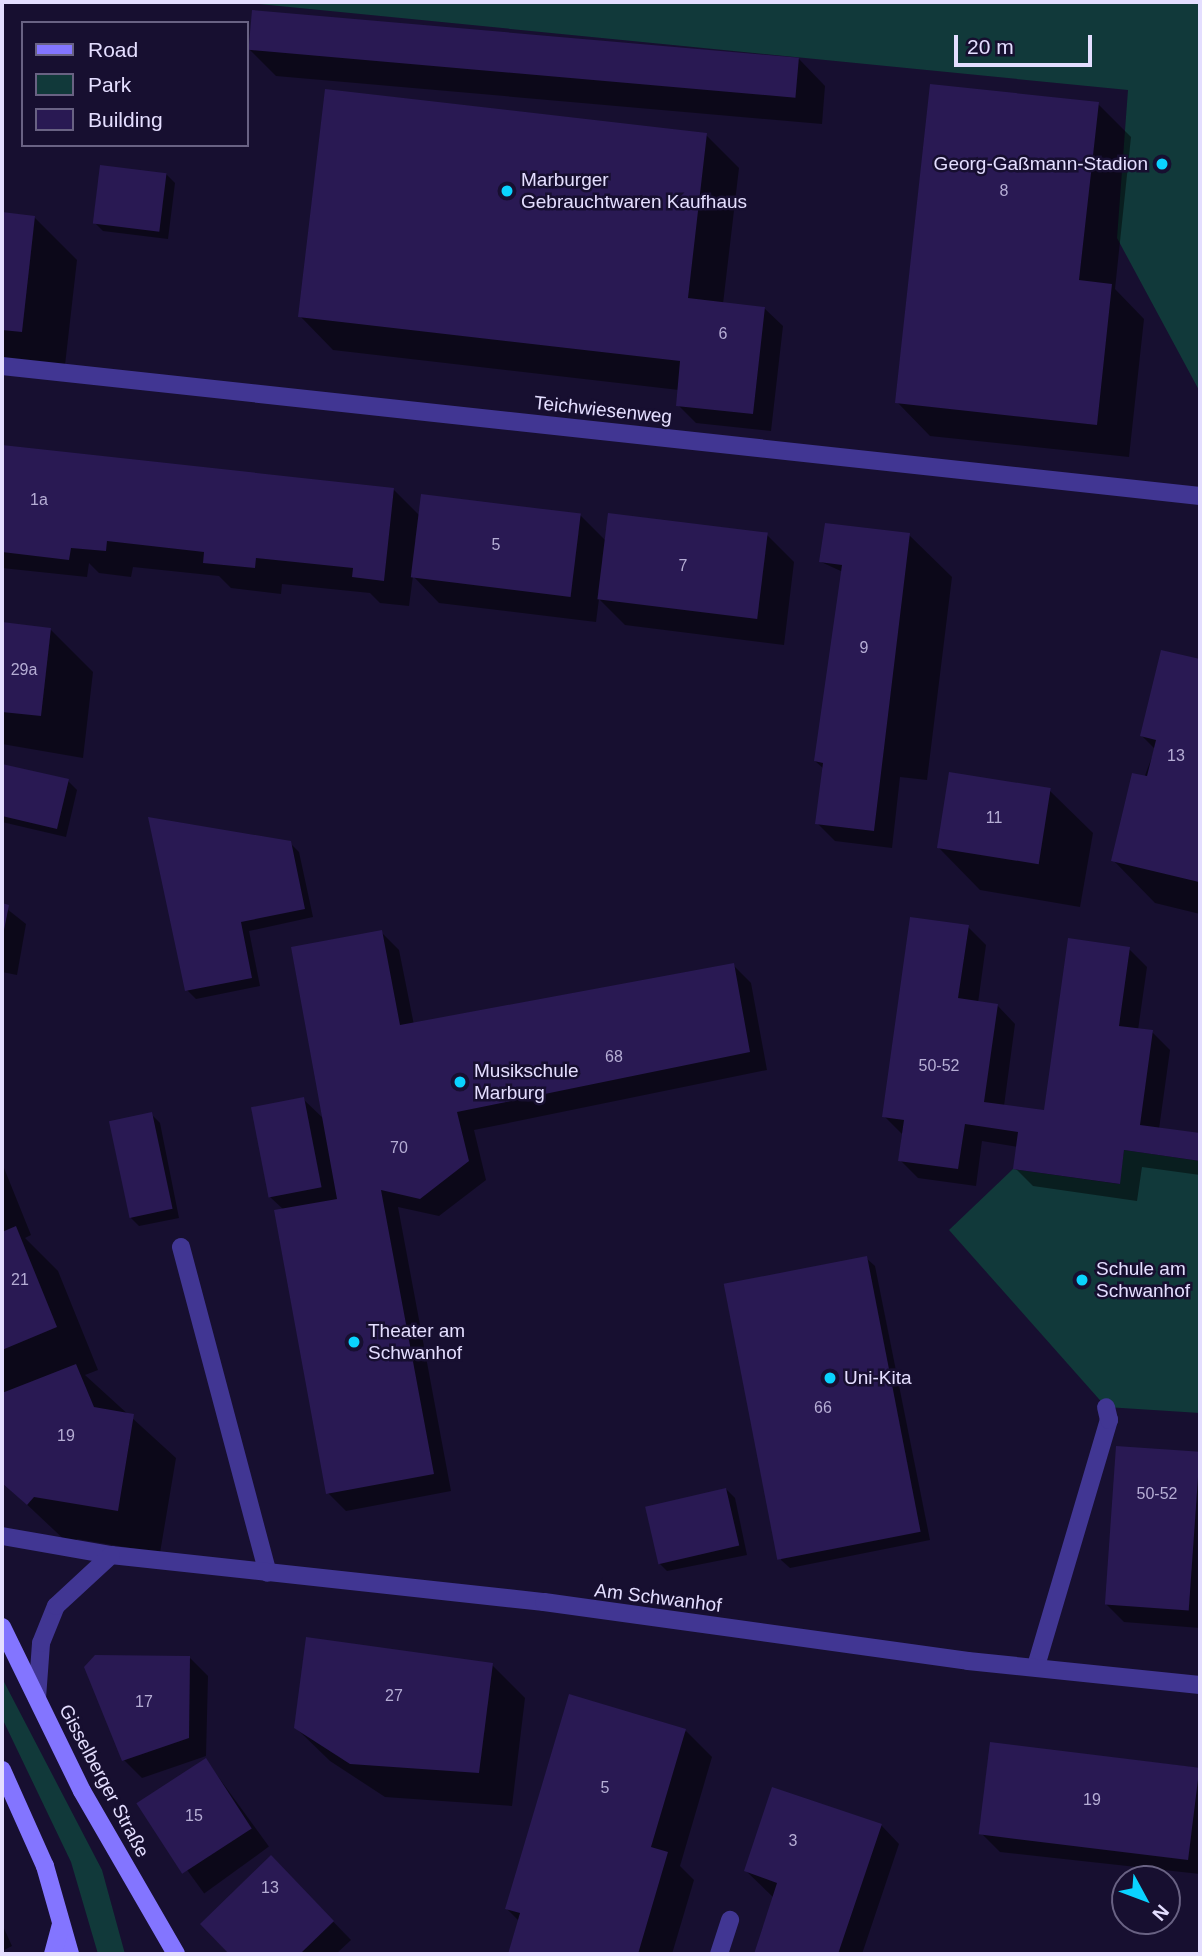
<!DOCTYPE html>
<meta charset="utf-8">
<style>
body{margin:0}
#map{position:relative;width:1202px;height:1956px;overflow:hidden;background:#170f30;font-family:Helvetica,sans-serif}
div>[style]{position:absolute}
.green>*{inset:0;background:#11393a}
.shadow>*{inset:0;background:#0007;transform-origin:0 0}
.building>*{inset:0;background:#291953;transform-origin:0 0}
.service>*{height:18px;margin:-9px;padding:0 9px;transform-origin:9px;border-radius:9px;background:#413693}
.minor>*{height:18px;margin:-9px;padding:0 9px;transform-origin:9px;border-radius:9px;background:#413693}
.secondary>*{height:18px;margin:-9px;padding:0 9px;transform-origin:9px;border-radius:9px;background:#8375ff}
.dots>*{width:19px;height:19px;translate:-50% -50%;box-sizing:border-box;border:4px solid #170f30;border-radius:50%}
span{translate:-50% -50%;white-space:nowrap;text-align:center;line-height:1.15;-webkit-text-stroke:5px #170f30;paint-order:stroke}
.number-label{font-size:16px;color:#b5add4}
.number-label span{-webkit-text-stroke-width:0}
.poi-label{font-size:19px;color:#e4deff}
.right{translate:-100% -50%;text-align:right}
.left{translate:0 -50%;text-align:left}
.street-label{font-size:19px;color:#e4deff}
.frame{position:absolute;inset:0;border:4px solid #e4deff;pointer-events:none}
.legend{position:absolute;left:21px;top:21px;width:228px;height:126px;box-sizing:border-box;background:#170f30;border:2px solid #696283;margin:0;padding:9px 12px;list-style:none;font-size:21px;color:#e4deff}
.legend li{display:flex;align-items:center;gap:14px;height:35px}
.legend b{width:35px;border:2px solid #696283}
.north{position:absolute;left:1111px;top:1865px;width:70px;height:70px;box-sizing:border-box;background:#170f30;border:2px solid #696283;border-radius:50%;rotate:131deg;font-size:19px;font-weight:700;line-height:28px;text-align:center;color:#e4deff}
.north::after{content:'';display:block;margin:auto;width:24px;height:32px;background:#0ad3ff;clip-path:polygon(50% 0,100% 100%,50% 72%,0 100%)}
.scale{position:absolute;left:954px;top:35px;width:138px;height:32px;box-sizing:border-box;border:4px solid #e4deff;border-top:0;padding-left:9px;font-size:21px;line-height:24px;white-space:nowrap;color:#e4deff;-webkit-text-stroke:5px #170f30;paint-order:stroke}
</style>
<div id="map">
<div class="green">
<i style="clip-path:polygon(239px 2px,1200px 2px,1200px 392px,1117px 238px,1128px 90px)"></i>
<i style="clip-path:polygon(1124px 1150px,1200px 1161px,1200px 1413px,1106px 1407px,949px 1230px,1013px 1169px,1119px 1184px)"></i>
<i style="clip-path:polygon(2px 1678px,102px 1870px,125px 1954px,98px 1954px,71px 1862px,2px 1718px)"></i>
</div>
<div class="shadow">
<i style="clip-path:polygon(250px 50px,799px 59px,825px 86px,822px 124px,276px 76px)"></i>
<i style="clip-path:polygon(1098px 104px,1131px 137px,1115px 289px,1144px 319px,1129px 457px,930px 436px,897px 402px)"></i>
<i style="clip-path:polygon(706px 135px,739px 168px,723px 304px,764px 308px,783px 326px,771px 431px,696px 423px,678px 405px,679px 390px,333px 350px,300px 316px)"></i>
<i style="clip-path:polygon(166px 174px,175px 183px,168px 239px,103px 231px,94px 222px)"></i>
<i style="clip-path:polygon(2px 214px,34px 217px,77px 260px,64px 374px,2px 367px)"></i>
<i style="clip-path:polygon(2px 447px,393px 489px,420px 516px,580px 515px,606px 541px,767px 535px,794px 562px,784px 645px,625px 625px,599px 599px,596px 622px,439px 603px,413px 576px,409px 606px,380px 603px,370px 593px,282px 584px,281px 594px,231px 588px,219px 576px,133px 567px,131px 577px,99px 573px,89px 563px,87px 577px,2px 568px)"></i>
<i style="clip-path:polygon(909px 535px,952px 577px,927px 780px,900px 777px,892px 848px,835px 841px,817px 823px,824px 769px,815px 761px,843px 572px,821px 562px)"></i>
<i style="clip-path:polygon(2px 624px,50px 629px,93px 672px,83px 758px,2px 744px)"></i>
<i style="clip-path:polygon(1162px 652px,1200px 661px,1200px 914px,1155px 903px,1113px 860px,1155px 749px,1142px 736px)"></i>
<i style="clip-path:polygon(2px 765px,68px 781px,77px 790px,66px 837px,2px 822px)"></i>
<i style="clip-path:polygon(1050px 791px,1093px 833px,1080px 907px,980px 890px,938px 847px)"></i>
<i style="clip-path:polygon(290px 843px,299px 852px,313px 917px,249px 931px,260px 986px,196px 999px,187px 990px)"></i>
<i style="clip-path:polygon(2px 905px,26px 924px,17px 975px,2px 972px)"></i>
<i style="clip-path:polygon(968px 927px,986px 945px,978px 1003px,997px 1005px,1015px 1024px,1004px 1106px,1045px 1112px,1129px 949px,1147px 967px,1138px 1030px,1152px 1032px,1170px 1050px,1159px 1129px,1200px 1135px,1200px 1175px,1142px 1167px,1137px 1201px,1033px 1186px,1015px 1168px,1018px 1147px,982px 1141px,976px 1186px,918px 1178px,900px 1160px,902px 1134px,884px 1116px)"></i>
<i style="clip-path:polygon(381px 932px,399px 950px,414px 1025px,733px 965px,751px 983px,767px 1070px,474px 1130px,486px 1180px,439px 1216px,398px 1207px,451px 1491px,346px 1511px,328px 1493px,284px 1210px,270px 1197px,303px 1099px,325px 1120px)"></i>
<i style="clip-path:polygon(151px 1114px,160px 1123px,179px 1218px,139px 1226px,131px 1218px)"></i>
<i style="clip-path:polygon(2px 1163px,31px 1235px,25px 1238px,58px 1271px,98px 1370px,85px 1375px,176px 1458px,160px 1553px,77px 1539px,71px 1546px,2px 1481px,8px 1468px,2px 1453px)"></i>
<i style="clip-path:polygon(866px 1258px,875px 1266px,930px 1540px,790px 1568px,781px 1560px)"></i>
<i style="clip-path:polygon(1118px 1448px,1200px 1454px,1200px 1628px,1124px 1622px,1106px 1604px)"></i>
<i style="clip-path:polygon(726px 1489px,735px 1498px,747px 1555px,667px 1571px,658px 1562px)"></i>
<i style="clip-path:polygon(190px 1658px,208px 1676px,206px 1756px,142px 1778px,124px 1760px)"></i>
<i style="clip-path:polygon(492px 1665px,525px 1698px,512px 1806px,385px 1797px,330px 1761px,296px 1728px)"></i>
<i style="clip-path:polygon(686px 1731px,712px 1757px,680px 1866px,694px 1880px,672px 1954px,509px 1954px,519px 1921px,507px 1909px)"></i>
<i style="clip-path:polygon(991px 1744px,1200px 1768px,1200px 1874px,1000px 1852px,981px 1833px)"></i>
<i style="left:206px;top:1760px;width:107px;height:80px;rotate:54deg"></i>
<i style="clip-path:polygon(881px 1825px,899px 1844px,862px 1954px,755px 1954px,774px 1898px,746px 1871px)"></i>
<i style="clip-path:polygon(289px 1876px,351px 1940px,336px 1954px,231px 1954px,202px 1924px)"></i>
<i style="clip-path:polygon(2px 1924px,12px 1946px,2px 1951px)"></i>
</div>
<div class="building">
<i style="left:252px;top:10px;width:549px;height:40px;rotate:5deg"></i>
<i style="clip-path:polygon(930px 84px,1099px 102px,1079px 280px,1112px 284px,1097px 425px,895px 403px)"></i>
<i style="clip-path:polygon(325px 89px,707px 133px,688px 298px,765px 307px,753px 414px,676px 406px,680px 361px,298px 317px)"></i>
<i style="left:100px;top:165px;width:67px;height:59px;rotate:7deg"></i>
<i style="clip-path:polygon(2px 212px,35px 216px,22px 332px,2px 330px)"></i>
<i style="clip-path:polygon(2px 445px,394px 488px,384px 581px,352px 577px,353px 568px,256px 558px,255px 568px,203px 563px,204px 552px,107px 541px,106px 551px,71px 548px,69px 560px,2px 552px)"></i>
<i style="left:421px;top:494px;width:161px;height:84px;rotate:7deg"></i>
<i style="left:608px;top:513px;width:161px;height:87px;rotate:7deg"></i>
<i style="clip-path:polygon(825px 523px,910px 533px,874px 831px,815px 824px,823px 763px,814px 761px,842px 565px,819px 562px)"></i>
<i style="clip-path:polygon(2px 622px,51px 628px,41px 716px,2px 712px)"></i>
<i style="clip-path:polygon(1161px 650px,1200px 659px,1199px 882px,1111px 861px,1132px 773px,1147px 776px,1156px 740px,1140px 736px)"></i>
<i style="clip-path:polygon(2px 764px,69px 779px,57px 829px,2px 816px)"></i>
<i style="left:949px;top:772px;width:103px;height:77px;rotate:9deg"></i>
<i style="clip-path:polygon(148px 817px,291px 841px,305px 909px,241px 922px,252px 978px,185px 991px)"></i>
<i style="clip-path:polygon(2px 903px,9px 905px,3px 935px,2px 935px)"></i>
<i style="clip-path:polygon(910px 917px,969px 925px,958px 998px,998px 1004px,984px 1102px,1044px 1110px,1068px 938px,1130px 947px,1119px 1026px,1153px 1030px,1140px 1125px,1200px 1133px,1200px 1161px,1124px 1150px,1120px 1184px,1013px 1169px,1018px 1132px,965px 1124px,958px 1169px,898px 1161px,904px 1120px,882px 1117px)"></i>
<i style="clip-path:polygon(382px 930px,400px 1025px,734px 963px,750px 1052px,457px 1112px,469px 1161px,420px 1199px,381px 1190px,434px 1474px,326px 1494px,274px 1210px,337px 1199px,291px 947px)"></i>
<i style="left:304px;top:1097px;width:92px;height:54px;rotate:79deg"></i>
<i style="left:152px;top:1112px;width:99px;height:44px;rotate:78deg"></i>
<i style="clip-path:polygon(16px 1226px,57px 1327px,2px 1350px,2px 1232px)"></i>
<i style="left:867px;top:1256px;width:281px;height:146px;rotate:79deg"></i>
<i style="clip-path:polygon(76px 1364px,94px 1407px,134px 1414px,118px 1511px,34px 1497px,27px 1505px,2px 1483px,2px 1393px)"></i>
<i style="left:1116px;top:1446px;width:84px;height:159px;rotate:4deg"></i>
<i style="left:726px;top:1488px;width:59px;height:83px;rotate:77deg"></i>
<i style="clip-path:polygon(306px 1637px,493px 1663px,479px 1773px,350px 1764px,294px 1728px)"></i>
<i style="clip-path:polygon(95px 1655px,190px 1656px,189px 1738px,122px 1761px,84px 1667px)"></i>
<i style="clip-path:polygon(569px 1694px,686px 1729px,651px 1847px,668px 1852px,638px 1954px,508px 1954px,520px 1913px,505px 1909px)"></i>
<i style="left:990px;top:1742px;width:211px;height:93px;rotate:7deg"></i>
<i style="left:206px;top:1758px;width:84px;height:83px;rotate:57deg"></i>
<i style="clip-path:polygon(772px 1787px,882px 1824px,838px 1954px,754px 1954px,777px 1883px,744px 1871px)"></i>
<i style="clip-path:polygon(271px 1855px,334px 1921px,300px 1954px,229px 1954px,200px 1924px)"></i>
</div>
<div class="service">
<i style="left:181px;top:1247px;width:337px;rotate:75.1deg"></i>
<i style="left:1036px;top:1666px;width:257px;rotate:-73.5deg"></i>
<i style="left:1109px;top:1420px;width:13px;rotate:-103deg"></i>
<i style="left:719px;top:1954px;width:36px;rotate:-72deg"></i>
</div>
<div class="minor">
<i style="left:2px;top:366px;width:1205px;rotate:6.19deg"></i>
<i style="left:2px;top:1536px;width:111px;rotate:9.9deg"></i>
<i style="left:111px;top:1555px;width:436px;rotate:6.2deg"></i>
<i style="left:544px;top:1602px;width:428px;rotate:7.9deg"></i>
<i style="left:968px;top:1661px;width:233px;rotate:5.9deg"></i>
<i style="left:37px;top:1698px;width:55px;rotate:-85.8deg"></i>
<i style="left:41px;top:1643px;width:40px;rotate:-68deg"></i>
<i style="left:56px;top:1606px;width:75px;rotate:-42.8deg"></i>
</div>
<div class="secondary">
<i style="left:2px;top:1627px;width:182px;rotate:64deg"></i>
<i style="left:82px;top:1791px;width:188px;rotate:60deg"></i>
<i style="left:2px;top:1770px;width:105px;rotate:65.9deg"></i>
<i style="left:45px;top:1866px;width:91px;rotate:74.1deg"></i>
<i style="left:53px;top:1954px;width:30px;rotate:-75deg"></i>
</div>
<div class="dots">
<i style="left:1162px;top:164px;background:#0ad3ff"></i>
<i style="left:507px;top:191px;background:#0ad3ff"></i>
<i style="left:460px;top:1082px;background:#0ad3ff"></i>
<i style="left:1082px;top:1280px;background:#0ad3ff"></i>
<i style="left:354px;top:1342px;background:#0ad3ff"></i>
<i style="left:830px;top:1378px;background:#0ad3ff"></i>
</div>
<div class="number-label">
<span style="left:1004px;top:191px">8</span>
<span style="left:723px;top:334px">6</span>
<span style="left:39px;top:500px">1a</span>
<span style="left:496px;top:545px">5</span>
<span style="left:683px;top:566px">7</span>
<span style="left:864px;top:648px">9</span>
<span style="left:24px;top:670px">29a</span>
<span style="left:1176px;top:756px">13</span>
<span style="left:994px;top:818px">11</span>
<span style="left:614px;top:1057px">68</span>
<span style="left:939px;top:1066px">50-52</span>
<span style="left:399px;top:1148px">70</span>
<span style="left:20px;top:1280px">21</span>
<span style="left:823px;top:1408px">66</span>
<span style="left:66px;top:1436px">19</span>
<span style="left:1157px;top:1494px">50-52</span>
<span style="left:394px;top:1696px">27</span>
<span style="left:144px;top:1702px">17</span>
<span style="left:605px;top:1788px">5</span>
<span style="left:1092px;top:1800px">19</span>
<span style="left:194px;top:1816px">15</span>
<span style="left:793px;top:1841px">3</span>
<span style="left:270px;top:1888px">13</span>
</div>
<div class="poi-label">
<span class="right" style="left:1148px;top:164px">Georg-Gaßmann-Stadion</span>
<span class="left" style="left:521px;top:191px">Marburger<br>Gebrauchtwaren Kaufhaus</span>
<span class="left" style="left:474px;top:1082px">Musikschule<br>Marburg</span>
<span class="left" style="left:1096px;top:1280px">Schule am<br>Schwanhof</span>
<span class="left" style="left:368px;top:1342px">Theater am<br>Schwanhof</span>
<span class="left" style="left:844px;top:1378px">Uni-Kita</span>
</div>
<div class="street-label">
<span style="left:603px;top:410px;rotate:6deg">Teichwiesenweg</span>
<span style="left:658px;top:1598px;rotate:7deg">Am Schwanhof</span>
<span style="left:104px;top:1781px;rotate:62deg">Gisselberger Straße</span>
</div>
<div class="frame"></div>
<ul class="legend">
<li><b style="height:9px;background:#8375ff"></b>Road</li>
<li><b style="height:19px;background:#11393a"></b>Park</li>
<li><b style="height:19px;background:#291953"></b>Building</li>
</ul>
<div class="north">N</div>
<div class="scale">20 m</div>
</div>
